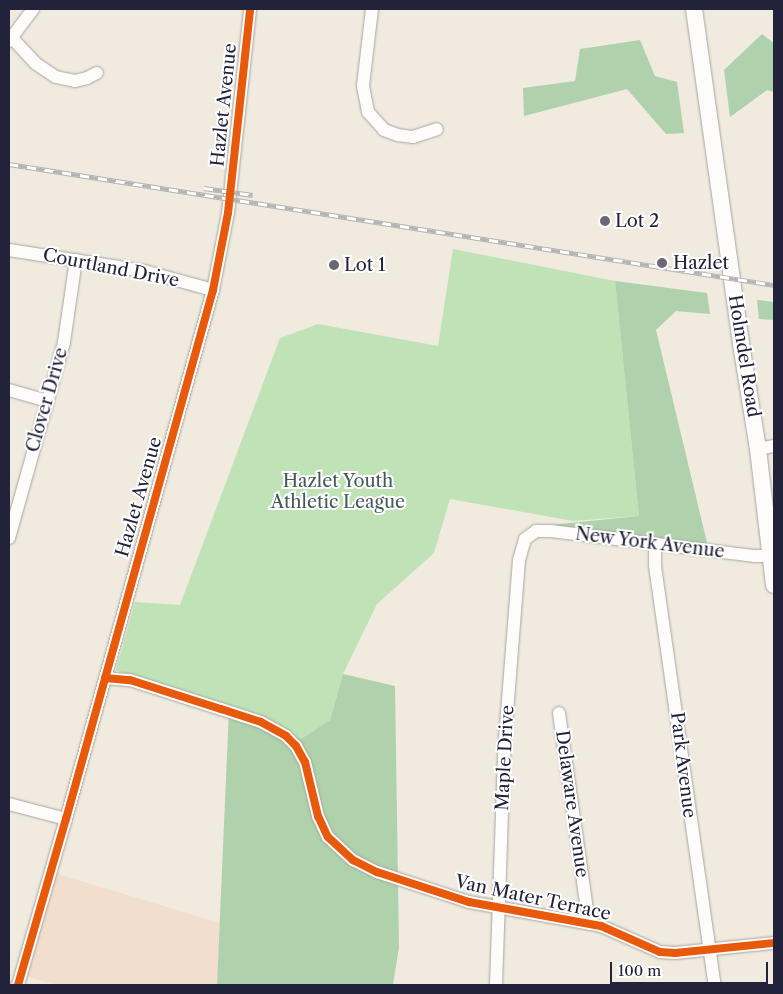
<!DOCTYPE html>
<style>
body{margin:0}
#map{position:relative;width:783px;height:994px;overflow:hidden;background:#f0eadf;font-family:"Libre Caslon Text",serif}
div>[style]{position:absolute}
.built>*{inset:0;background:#f2decd}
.green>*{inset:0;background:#bfe3b7}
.forest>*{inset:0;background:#afd1ab}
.roads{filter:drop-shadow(0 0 1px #a8a5a1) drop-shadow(0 0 1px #a8a5a1)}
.minor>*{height:12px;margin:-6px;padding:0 6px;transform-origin:6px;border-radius:6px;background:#fdfcfa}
.major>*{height:16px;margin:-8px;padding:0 8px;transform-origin:8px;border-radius:8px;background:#fdfcfa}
.rail>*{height:5px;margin-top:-2.5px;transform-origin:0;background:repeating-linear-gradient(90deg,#fff 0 9px,#b4b4b5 0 18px);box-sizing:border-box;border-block:1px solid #b4b4b5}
.cycleway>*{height:8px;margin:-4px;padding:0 4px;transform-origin:4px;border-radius:4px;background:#e8590c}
.dots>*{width:14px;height:14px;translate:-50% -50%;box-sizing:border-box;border:2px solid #fff;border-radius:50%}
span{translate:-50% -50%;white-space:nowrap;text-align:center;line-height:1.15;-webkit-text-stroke:4px #fff;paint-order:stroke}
.street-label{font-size:18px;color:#22223b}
.poi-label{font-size:18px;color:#22223b}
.left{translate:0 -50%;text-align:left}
.park-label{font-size:18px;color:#455a57}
.frame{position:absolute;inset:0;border:10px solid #22223b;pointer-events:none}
.scale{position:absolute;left:610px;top:962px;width:158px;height:22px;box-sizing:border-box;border:2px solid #22223b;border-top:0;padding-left:6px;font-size:15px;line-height:18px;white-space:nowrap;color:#22223b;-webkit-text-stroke:4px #fff;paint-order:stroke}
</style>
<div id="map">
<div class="built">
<i style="clip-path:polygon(51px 872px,220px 923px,217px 985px,57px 985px,21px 975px)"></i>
</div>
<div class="green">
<i style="clip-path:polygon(453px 249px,615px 281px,639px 516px,573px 521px,450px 499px,434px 553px,377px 604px,343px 674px,330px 720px,301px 739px,229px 710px,147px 686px,116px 670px,135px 602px,180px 605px,280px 338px,318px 324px,438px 346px)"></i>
</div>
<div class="forest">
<i style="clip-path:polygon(762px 34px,774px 43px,774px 92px,767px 90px,730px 117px,724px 70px)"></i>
<i style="clip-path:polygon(640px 40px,655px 76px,677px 82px,684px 133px,666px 134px,627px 89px,524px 116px,523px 88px,575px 81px,580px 49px)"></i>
<i style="clip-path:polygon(615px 281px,707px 293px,710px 314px,676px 311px,656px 330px,709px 551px,530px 527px,639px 516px)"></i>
<i style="clip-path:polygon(757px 300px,774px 302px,774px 320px,759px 319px)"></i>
<i style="clip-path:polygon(343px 674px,395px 686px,399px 947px,393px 985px,217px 985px,229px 710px,301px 739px,330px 720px)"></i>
</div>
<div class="roads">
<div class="minor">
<i style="left:372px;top:9px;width:78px;rotate:96.7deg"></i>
<i style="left:363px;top:86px;width:26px;rotate:79deg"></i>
<i style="left:368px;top:112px;width:24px;rotate:48deg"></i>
<i style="left:384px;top:130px;width:15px;rotate:20deg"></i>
<i style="left:398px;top:135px;width:15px;rotate:8deg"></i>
<i style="left:413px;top:137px;width:25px;rotate:-18deg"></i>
<i style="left:12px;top:38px;width:34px;rotate:47deg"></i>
<i style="left:35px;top:63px;width:25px;rotate:34deg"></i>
<i style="left:56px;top:77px;width:19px;rotate:12deg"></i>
<i style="left:75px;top:81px;width:12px;rotate:-14deg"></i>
<i style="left:87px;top:78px;width:11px;rotate:-27deg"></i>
<i style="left:9px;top:41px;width:40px;rotate:-53deg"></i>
<i style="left:9px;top:250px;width:137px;rotate:8.8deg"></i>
<i style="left:144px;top:271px;width:72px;rotate:15.4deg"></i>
<i style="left:9px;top:390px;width:40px;rotate:16deg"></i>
<i style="left:758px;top:449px;width:16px;rotate:-11deg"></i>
<i style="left:9px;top:538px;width:204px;rotate:-74.3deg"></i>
<i style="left:64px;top:342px;width:83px;rotate:-81.7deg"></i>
<i style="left:655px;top:544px;width:22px;rotate:90deg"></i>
<i style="left:655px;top:566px;width:423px;rotate:81.9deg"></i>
<i style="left:105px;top:678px;width:25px;rotate:5deg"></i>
<i style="left:130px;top:680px;width:96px;rotate:17.7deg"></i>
<i style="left:221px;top:709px;width:42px;rotate:18deg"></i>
<i style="left:261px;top:722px;width:29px;rotate:29deg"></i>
<i style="left:286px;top:736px;width:14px;rotate:45deg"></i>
<i style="left:296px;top:746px;width:18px;rotate:61deg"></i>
<i style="left:305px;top:762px;width:56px;rotate:76.5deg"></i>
<i style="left:318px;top:816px;width:23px;rotate:65deg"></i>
<i style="left:328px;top:837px;width:34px;rotate:43deg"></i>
<i style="left:353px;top:860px;width:27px;rotate:27deg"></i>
<i style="left:377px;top:872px;width:97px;rotate:18.1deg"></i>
<i style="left:469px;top:902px;width:134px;rotate:10.3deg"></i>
<i style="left:601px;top:926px;width:64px;rotate:23.8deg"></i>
<i style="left:660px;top:952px;width:15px;rotate:4deg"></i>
<i style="left:675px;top:953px;width:100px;rotate:-5.8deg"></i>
<i style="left:559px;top:713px;width:213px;rotate:81.9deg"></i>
<i style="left:9px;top:804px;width:59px;rotate:14.7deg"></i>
<i style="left:18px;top:985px;width:173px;rotate:-73.9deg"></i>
<i style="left:66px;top:819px;width:549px;rotate:-74.47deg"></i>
<i style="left:213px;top:290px;width:78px;rotate:-79deg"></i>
<i style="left:228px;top:213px;width:205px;rotate:-83.8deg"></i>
<i style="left:496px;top:985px;width:234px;rotate:-88deg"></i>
<i style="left:504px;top:751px;width:192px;rotate:-85.5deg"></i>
<i style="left:519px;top:560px;width:22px;rotate:-74deg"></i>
<i style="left:525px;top:539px;width:14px;rotate:-36deg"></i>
<i style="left:536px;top:531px;width:15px"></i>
<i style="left:551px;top:531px;width:206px;rotate:7deg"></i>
<i style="left:755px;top:556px;width:15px"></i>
</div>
<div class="major">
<i style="left:694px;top:9px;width:338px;rotate:82deg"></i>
<i style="left:741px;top:344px;width:106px;rotate:80.8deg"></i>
<i style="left:758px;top:449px;width:137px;rotate:83.3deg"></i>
</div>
</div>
<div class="rail">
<i style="left:9px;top:164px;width:775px;rotate:8.99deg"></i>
<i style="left:204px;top:188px;width:49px;rotate:8.1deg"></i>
</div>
<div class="cycleway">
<i style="left:105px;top:678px;width:25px;rotate:5deg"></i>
<i style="left:130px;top:680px;width:96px;rotate:17.7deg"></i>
<i style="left:221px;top:709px;width:42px;rotate:18deg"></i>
<i style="left:261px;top:722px;width:29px;rotate:29deg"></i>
<i style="left:286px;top:736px;width:14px;rotate:45deg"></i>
<i style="left:296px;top:746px;width:18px;rotate:61deg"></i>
<i style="left:305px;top:762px;width:56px;rotate:76.5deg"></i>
<i style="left:318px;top:816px;width:23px;rotate:65deg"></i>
<i style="left:328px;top:837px;width:34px;rotate:43deg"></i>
<i style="left:353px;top:860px;width:27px;rotate:27deg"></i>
<i style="left:377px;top:872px;width:97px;rotate:18.1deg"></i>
<i style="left:469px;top:902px;width:134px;rotate:10.3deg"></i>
<i style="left:601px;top:926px;width:64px;rotate:23.8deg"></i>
<i style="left:660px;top:952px;width:15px;rotate:4deg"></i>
<i style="left:675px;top:953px;width:100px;rotate:-5.8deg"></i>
<i style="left:18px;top:985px;width:173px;rotate:-73.9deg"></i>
<i style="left:66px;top:819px;width:549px;rotate:-74.47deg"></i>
<i style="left:213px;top:290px;width:78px;rotate:-79deg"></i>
<i style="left:228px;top:213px;width:205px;rotate:-83.8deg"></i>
</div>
<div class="dots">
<i style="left:605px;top:221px;background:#6a6874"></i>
<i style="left:662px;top:263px;background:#6a6874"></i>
<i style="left:334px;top:265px;background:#6a6874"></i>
</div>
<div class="street-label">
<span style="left:224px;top:105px;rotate:-84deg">Hazlet Avenue</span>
<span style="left:111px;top:268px;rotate:11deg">Courtland Drive</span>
<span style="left:744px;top:356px;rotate:81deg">Holmdel Road</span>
<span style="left:47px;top:400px;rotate:-74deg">Clover Drive</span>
<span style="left:139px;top:497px;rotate:-74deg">Hazlet Avenue</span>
<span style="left:650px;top:543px;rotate:7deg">New York Avenue</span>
<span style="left:505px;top:758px;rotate:-87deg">Maple Drive</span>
<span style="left:683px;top:765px;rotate:83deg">Park Avenue</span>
<span style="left:572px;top:804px;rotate:82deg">Delaware Avenue</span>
<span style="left:533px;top:898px;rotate:12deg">Van Mater Terrace</span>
</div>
<div class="poi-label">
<span class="left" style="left:615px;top:221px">Lot 2</span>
<span class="left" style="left:673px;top:263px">Hazlet</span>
<span class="left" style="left:344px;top:265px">Lot 1</span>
</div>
<div class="park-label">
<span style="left:338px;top:492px">Hazlet Youth<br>Athletic League</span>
</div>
<div class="frame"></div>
<div class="scale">100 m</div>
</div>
